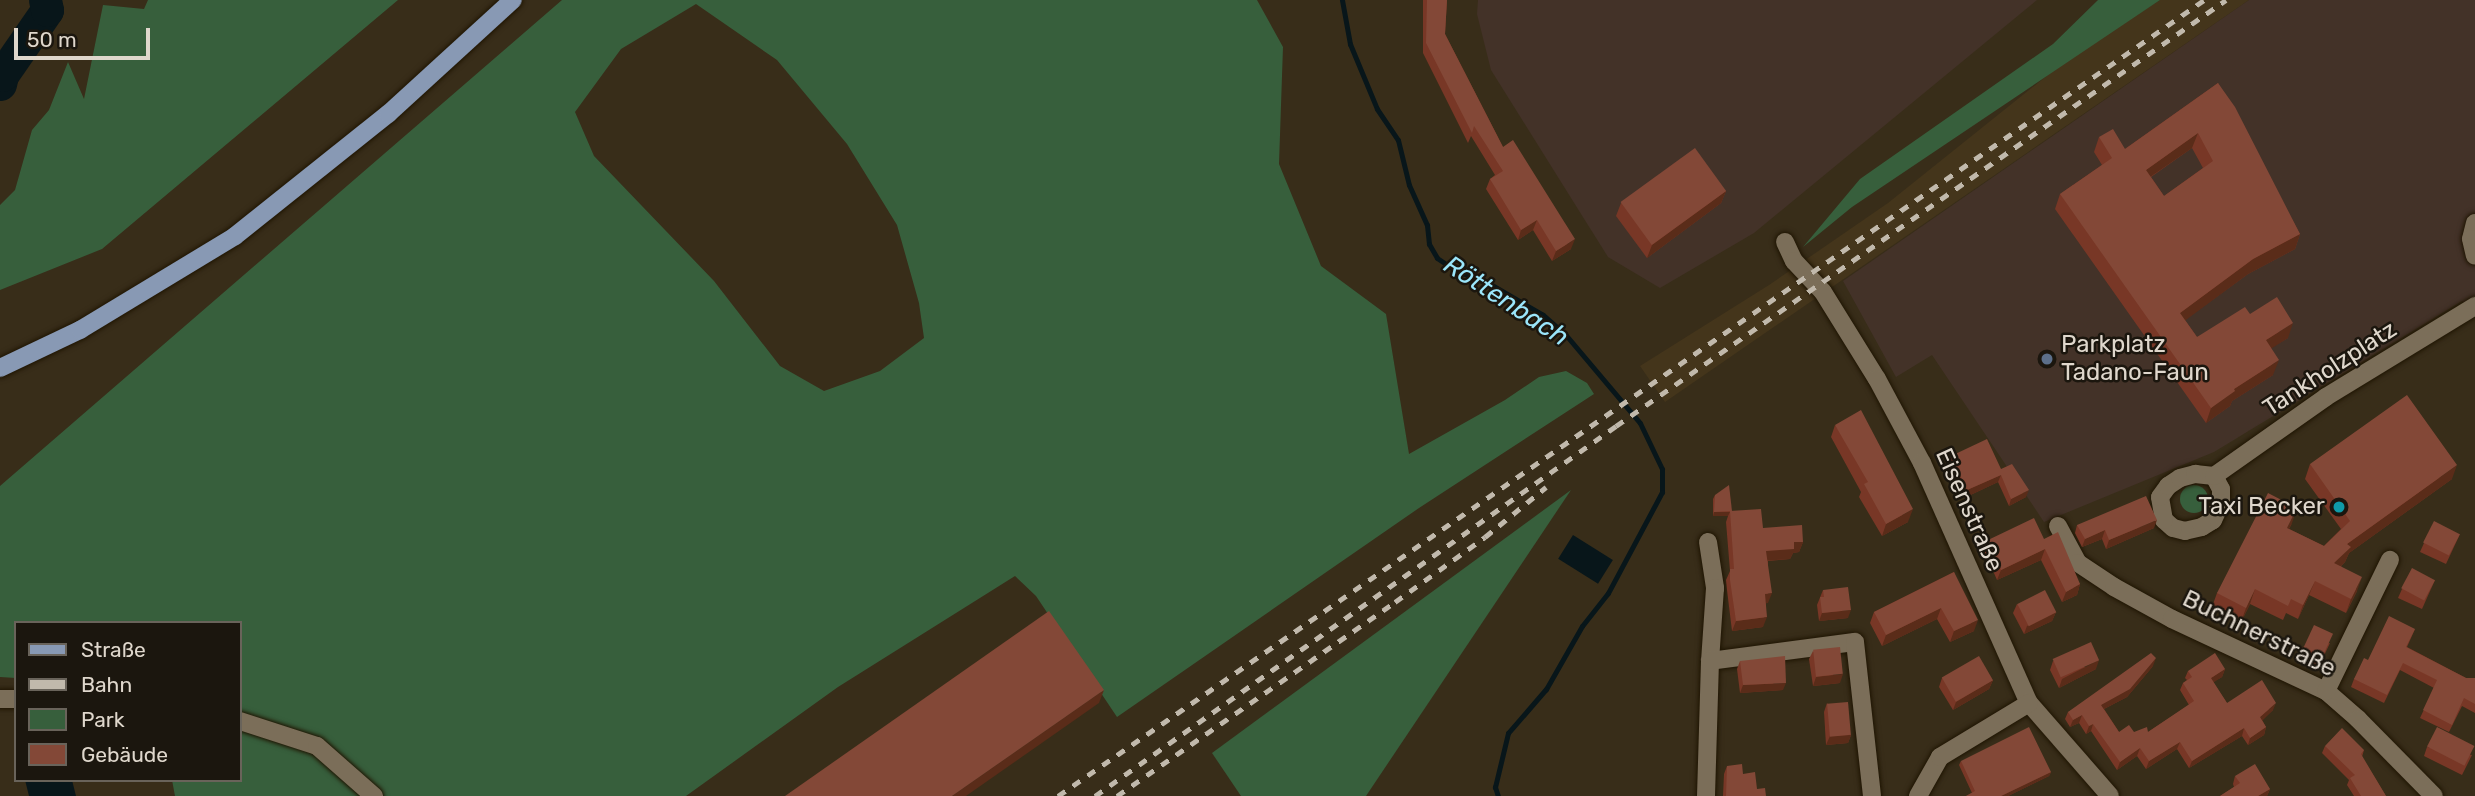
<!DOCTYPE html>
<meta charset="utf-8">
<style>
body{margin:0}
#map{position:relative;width:2475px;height:796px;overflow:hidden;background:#382d19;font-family:Rubik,sans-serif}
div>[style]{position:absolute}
.built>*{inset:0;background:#44351b}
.industrial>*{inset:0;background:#433228}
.green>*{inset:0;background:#375f3c}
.round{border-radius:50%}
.water>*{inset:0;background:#08161a;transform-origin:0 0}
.stream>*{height:5px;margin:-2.5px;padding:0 2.5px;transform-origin:2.5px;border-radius:2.5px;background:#08161a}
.river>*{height:33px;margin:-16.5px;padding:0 16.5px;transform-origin:16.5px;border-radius:16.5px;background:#08161a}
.roads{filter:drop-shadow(0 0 2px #1f1503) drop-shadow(0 0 2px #1f1503)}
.minor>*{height:18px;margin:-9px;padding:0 9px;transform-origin:9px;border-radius:9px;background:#7b6e59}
.major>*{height:18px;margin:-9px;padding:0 9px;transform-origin:9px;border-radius:9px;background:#8899b4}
.rail>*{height:5px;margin-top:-2.5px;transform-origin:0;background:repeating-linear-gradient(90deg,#c1b9ac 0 9px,transparent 0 18px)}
.wall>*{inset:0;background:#783726}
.shaded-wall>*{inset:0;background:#5a2c19}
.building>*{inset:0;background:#834837;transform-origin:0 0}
.dots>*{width:19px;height:19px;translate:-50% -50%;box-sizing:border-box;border:4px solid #1b160e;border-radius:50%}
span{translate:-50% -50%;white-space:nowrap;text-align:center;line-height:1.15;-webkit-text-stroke:5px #1b160e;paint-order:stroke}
.poi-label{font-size:24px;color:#dfd7cc}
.left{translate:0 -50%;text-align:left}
.right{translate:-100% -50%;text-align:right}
.street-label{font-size:24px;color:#dfd7cc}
.water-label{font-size:26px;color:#9be6fb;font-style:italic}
.legend{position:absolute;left:14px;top:621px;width:228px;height:161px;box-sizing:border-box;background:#1b160e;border:2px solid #69635a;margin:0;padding:9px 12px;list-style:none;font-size:21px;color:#dfd7cc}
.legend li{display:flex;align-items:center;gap:14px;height:35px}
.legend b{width:35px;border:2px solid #69635a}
.scale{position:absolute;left:14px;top:28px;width:136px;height:32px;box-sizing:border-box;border:4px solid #dfd7cc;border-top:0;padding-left:9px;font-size:21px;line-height:24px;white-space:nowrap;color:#dfd7cc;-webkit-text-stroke:5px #1b160e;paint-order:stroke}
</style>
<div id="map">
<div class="built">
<i style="clip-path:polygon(2160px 0,2249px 0,1665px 402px,1640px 366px,1769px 285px,1888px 203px,2064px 62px)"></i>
</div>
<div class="industrial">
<i style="clip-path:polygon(1478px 0,2037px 0,1754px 233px,1660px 288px,1608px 257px,1491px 70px,1477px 14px)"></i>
<i style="clip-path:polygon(2249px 0,2475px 0,2475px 310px,2462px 301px,2214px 452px,2044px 522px,1932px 355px,1896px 377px,1843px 281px)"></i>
</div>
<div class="green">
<i style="clip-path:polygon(148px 0,398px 0,102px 249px,0 290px,0 205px,15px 190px,32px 130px,49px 110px,68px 62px,84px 99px,103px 5px,144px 9px)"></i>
<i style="clip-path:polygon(evenodd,562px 0,1257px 0,1283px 47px,1279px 164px,1321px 266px,1386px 314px,1409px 454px,1505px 400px,1539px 377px,1566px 371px,1587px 383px,1594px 394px,1419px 508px,1117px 717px,1036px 596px,1015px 576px,838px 687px,686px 796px,175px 796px,172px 780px,240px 780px,240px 623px,16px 623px,16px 678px,0 677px,0 486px,562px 0,696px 4px,777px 60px,847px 144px,897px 225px,919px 303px,924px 338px,880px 371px,824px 391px,780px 366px,714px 281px,594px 156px,575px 112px,621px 49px,696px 4px)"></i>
<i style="clip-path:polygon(2098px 0,2160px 0,1852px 207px,1803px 247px,1860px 179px,2053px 44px)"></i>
<i class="round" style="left:2180px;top:485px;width:28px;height:28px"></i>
<i style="clip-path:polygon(1571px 490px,1366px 796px,1241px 796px,1212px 753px)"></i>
</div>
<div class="water">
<i style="left:1573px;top:535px;width:47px;height:28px;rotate:32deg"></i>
<i style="clip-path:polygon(25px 780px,72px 780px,76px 796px,29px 796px)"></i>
</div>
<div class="stream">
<i style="left:1342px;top:0;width:45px;rotate:79.7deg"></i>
<i style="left:1350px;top:44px;width:70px;rotate:67.4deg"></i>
<i style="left:1377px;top:109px;width:37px;rotate:56deg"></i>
<i style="left:1398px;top:140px;width:46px;rotate:76.3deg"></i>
<i style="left:1409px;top:185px;width:44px;rotate:65.8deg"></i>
<i style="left:1427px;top:225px;width:19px;rotate:84deg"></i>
<i style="left:1429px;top:244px;width:16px;rotate:60deg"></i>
<i style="left:1437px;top:258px;width:22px;rotate:34deg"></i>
<i style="left:1455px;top:270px;width:38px;rotate:22deg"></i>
<i style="left:1490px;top:284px;width:61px;rotate:30.3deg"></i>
<i style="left:1543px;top:315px;width:29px;rotate:41deg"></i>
<i style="left:1565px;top:334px;width:116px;rotate:49.9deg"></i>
<i style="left:1640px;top:423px;width:51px;rotate:64.4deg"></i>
<i style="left:1662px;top:469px;width:23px;rotate:90deg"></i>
<i style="left:1662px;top:492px;width:115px;rotate:118.1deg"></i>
<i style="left:1608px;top:593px;width:42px;rotate:128.2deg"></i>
<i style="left:1582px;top:626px;width:73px;rotate:119.7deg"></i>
<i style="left:1546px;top:689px;width:58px;rotate:130.8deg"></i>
<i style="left:1508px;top:733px;width:56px;rotate:103.5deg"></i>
<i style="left:1495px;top:787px;width:9px;rotate:72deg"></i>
</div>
<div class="river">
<i style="left:0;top:84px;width:9px;rotate:-77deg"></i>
<i style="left:2px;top:75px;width:79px;rotate:-55.3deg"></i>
<i style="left:47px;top:10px;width:10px;rotate:-101deg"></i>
</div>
<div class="roads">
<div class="minor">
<i style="left:2475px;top:223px;width:16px;rotate:104deg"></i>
<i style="left:2471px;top:239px;width:17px;rotate:77deg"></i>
<i style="left:1785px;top:242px;width:21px;rotate:65deg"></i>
<i style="left:1794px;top:261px;width:42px;rotate:46.9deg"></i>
<i style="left:1823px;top:292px;width:102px;rotate:58.2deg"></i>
<i style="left:1877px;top:379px;width:95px;rotate:61.8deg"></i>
<i style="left:1922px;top:463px;width:263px;rotate:66deg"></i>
<i style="left:2029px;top:703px;width:123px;rotate:48.9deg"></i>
<i style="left:2214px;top:476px;width:15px;rotate:62deg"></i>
<i style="left:2221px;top:489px;width:14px;rotate:90deg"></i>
<i style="left:2221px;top:503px;width:19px;rotate:115deg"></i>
<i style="left:2213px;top:520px;width:13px;rotate:148deg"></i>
<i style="left:2202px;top:527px;width:17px;rotate:167deg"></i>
<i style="left:2185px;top:531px;width:12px;rotate:-166deg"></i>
<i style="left:2173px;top:528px;width:12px;rotate:-138deg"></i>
<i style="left:2164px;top:520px;width:23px;rotate:-100deg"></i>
<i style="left:2160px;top:497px;width:14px;rotate:-54deg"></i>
<i style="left:2168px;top:486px;width:14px;rotate:-34deg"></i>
<i style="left:2180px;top:478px;width:16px;rotate:-15deg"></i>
<i style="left:2195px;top:474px;width:19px;rotate:6deg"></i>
<i style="left:2214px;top:476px;width:137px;rotate:-35.2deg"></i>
<i style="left:2326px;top:397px;width:175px;rotate:-31.4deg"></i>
<i style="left:2058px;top:526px;width:42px;rotate:61.6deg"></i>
<i style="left:2078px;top:563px;width:43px;rotate:33.7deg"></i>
<i style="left:2114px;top:587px;width:66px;rotate:28.9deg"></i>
<i style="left:2172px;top:619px;width:170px;rotate:25.1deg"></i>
<i style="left:2326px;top:691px;width:43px;rotate:41.2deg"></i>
<i style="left:2358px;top:719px;width:108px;rotate:45.4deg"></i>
<i style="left:1708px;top:542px;width:47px;rotate:81.3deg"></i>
<i style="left:1715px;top:588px;width:73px;rotate:93.9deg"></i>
<i style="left:2326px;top:691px;width:146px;rotate:-64deg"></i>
<i style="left:0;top:699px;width:16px"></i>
<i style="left:240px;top:721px;width:81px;rotate:18deg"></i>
<i style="left:317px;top:746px;width:76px;rotate:41.3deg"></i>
<i style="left:1706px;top:796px;width:135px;rotate:-88.3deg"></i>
<i style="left:1710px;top:661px;width:146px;rotate:-7.5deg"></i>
<i style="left:1855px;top:642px;width:155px;rotate:83.7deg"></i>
<i style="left:1918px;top:796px;width:45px;rotate:-60.6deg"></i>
<i style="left:1940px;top:757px;width:104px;rotate:-31.2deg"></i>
</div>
<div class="major">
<i style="left:0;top:368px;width:89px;rotate:-25.4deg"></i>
<i style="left:80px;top:330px;width:181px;rotate:-31.2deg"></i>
<i style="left:235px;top:236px;width:196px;rotate:-38.6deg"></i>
<i style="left:388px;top:114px;width:169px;rotate:-42.4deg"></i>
</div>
</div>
<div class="rail">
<i style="left:1058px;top:796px;width:1395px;rotate:-34.78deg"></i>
<i style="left:1095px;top:796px;width:639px;rotate:-35.38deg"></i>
<i style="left:1616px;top:426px;width:744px;rotate:-34.93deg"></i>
<i style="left:1117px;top:796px;width:339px;rotate:-34.9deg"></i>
<i style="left:1395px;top:602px;width:111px;rotate:-35.8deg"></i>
<i style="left:1485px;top:537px;width:79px;rotate:-39.3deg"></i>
</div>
<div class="wall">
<i style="clip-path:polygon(1423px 0,1447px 0,1445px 34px,1503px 147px,1571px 249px,1552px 261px,1533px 230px,1518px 240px,1486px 189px,1490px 179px,1495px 175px,1471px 136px,1468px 143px,1423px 53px)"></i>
<i style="clip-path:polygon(evenodd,2218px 83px,2300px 234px,2295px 249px,2248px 274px,2185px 320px,2197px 337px,2250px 314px,2288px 338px,2271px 348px,2273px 375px,2232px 401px,2230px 406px,2206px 423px,2055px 209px,2060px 194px,2102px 165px,2094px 152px,2099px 137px,2125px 149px,2218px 83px,2192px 148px,2203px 168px,2164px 196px,2151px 177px,2192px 148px)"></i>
<i style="clip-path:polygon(1726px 191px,1721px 203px,1647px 258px,1616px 216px,1621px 203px)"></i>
<i style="clip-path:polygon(1835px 425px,1908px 522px,1882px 536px,1859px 497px,1861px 492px,1831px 437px)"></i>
<i style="clip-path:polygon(1951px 456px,2001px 469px,2026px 497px,2009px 506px,1998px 482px,1964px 498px,1948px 463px)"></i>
<i style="clip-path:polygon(2310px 464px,2452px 479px,2349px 553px,2345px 562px,2341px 566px,2357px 591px,2346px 613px,2309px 595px,2298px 619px,2286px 613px,2283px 620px,2250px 604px,2241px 622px,2212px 607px,2217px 593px,2292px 523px,2289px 529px,2324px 546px,2341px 529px,2305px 479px)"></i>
<i style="clip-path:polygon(1715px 495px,1732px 511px,1763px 528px,1803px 542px,1799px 552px,1793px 553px,1790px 559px,1768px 561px,1768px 603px,1766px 603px,1763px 627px,1732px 631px,1727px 590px,1726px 580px,1730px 571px,1726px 522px,1728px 516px,1713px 516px,1713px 499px)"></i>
<i style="clip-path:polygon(2077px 525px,2154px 528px,2106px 549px,2102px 539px,2082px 547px,2075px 533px)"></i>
<i style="clip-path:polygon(2460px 534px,2446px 564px,2420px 552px,2424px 543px)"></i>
<i style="clip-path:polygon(2044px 539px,2080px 584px,2077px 595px,2062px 602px,2041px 560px,1997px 580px,1984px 550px,1988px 540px)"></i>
<i style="clip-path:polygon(1954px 572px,1974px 631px,1950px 642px,1937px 619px,1882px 646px,1870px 623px,1874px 612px)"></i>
<i style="clip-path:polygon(2435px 580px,2422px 609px,2398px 598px,2402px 589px)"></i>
<i style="clip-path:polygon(1823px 590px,1848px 618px,1819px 621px,1817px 605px)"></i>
<i style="clip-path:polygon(2017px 604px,2056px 612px,2052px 621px,2024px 634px,2013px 613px)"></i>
<i style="clip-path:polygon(2415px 629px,2407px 647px,2466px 678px,2475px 678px,2475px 713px,2462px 706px,2449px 732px,2420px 718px,2434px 688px,2400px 670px,2384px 703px,2351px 687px,2354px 679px,2368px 660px)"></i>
<i style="clip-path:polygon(2330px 643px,2319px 666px,2299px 656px,2302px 647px)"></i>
<i style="clip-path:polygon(1813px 651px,1840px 683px,1813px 686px,1809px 659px)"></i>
<i style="clip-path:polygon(1740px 661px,1783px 690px,1740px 693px,1737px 669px)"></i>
<i style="clip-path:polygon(2053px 661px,2096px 669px,2059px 688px,2050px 670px)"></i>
<i style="clip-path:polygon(2153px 666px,2127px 697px,2104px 709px,2119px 732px,2148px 732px,2189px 705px,2180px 690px,2183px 683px,2187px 680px,2185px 678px,2188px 671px,2225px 669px,2222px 677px,2213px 682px,2227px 703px,2273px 710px,2262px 720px,2266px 727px,2264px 735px,2248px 745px,2242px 736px,2189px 768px,2177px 749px,2146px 769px,2137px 756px,2117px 770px,2091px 731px,2086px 734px,2079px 723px,2070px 727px,2065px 719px,2068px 712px)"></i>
<i style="clip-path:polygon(1942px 678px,1993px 680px,1989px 689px,1953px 710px,1939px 687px)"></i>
<i style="clip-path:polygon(1827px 703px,1851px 735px,1848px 743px,1826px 745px,1824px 712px)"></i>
<i style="clip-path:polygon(2325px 746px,2364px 750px,2362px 757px,2386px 796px,2354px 796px,2347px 785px,2349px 780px,2322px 753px)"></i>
<i style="clip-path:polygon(2427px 747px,2472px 755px,2462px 775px,2424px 756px)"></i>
<i style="clip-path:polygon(1961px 761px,2051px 772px,2049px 776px,2008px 796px,1966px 796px,1972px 793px,1959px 765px)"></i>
<i style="clip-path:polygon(1727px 766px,1743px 774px,1757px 789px,1766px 796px,1723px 796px,1724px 774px)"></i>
<i style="clip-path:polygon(2235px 776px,2270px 789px,2267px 796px,2220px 796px,2234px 787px,2233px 784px)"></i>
</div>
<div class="shaded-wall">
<i style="clip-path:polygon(2198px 133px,2192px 148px,2140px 184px,2146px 170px)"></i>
<i style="clip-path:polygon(1726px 191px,1721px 203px,1647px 258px,1652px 245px)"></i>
<i style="clip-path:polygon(1537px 220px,1533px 230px,1518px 240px,1521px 230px)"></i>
<i style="clip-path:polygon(2300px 234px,2295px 249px,2248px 274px,2175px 328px,2180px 313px,2253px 259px)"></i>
<i style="clip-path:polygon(1575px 239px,1571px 249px,1552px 261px,1556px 251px)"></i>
<i style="clip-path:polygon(2293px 323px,2288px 338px,2261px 355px,2266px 340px)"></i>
<i style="clip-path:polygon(2279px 360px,2273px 375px,2232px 401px,2230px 406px,2206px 423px,2211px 408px,2234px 389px)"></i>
<i style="clip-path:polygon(2457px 465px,2452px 479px,2349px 553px,2345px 562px,2329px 577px,2334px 563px,2347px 544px)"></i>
<i style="clip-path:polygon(2001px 475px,1998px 482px,1964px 498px,1967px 490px)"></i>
<i style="clip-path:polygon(2029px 490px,2026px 497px,2009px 506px,2011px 499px)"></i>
<i style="clip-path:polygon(2297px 508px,2292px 523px,2282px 542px,2287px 528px)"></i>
<i style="clip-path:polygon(1913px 509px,1908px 522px,1882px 536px,1886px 524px)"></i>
<i style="clip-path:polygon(1714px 512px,1730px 512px,1728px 516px,1713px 516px)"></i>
<i style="clip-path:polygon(2157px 520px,2154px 528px,2106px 549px,2109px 540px)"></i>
<i style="clip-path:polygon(2105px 530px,2102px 539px,2082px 547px,2085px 539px)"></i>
<i style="clip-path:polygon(1794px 542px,1803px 542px,1799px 552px,1793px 553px,1790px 559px,1762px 561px,1766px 551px)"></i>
<i style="clip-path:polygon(2045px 549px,2041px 560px,1997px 580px,2001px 570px)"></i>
<i style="clip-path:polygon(2362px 577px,2357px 591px,2346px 613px,2351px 599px)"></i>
<i style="clip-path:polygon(2315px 581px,2309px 595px,2298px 619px,2303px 605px)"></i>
<i style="clip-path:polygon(2080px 584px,2077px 595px,2062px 602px,2066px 592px)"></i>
<i style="clip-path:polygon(2255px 589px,2250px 604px,2241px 622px,2246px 608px)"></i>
<i style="clip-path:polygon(1772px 593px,1768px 603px,1762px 604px,1765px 594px)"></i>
<i style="clip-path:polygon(1941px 608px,1937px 619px,1882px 646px,1886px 635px)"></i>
<i style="clip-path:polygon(1851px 610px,1848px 618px,1819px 621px,1822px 613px)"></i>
<i style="clip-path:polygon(2056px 612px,2052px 621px,2024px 634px,2027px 626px)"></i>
<i style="clip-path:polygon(1767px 617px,1763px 627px,1732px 631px,1736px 621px)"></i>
<i style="clip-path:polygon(1978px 620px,1974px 631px,1950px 642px,1954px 631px)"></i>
<i style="clip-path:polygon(2156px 658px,2153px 666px,2127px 697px,2098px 712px,2101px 705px)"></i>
<i style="clip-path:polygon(2099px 660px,2096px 669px,2059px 688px,2062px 679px)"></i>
<i style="clip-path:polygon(2225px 669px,2222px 677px,2208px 686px,2211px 678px)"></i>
<i style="clip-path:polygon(1843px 674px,1840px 683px,1813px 686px,1816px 677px)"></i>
<i style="clip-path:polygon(1993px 680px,1989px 689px,1953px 710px,1956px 702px)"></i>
<i style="clip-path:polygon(1786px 683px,1783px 690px,1740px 693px,1743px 685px)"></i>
<i style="clip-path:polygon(1104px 690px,1099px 703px,966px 796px,952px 796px)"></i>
<i style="clip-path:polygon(2276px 703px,2273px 710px,2258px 725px,2260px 717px)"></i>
<i style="clip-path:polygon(2082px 715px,2079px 723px,2070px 727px,2073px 720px)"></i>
<i style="clip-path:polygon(2093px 724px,2091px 731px,2086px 734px,2089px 726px)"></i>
<i style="clip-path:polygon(2266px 727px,2264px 735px,2248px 745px,2250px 738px)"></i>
<i style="clip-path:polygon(2244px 728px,2242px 736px,2189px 768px,2192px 761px)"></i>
<i style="clip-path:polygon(1851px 735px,1848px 743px,1826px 745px,1830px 736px)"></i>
<i style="clip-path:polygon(2180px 742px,2177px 749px,2146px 769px,2149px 761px)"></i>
<i style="clip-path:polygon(2140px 748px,2137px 756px,2117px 770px,2120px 762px)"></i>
<i style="clip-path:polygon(2051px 772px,2049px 776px,2008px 796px,2001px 796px)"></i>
<i style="clip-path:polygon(2270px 789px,2267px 796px,2258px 796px)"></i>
</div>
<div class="building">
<i style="clip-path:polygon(1427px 0,1447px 0,1445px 34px,1503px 147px,1513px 140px,1575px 239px,1556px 251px,1537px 220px,1521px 230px,1490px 179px,1503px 171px,1474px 126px,1472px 133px,1426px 43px)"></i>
<i style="clip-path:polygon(evenodd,2218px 83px,2235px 107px,2300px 234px,2253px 259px,2180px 313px,2197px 337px,2245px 307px,2250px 314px,2277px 297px,2293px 323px,2266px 340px,2279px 360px,2234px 389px,2235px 391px,2211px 408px,2060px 194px,2112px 158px,2099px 137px,2113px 129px,2125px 149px,2218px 83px,2198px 133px,2213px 161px,2164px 196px,2146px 170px,2198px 133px)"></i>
<i style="left:1695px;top:148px;width:53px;height:92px;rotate:54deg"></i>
<i style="clip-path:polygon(2407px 395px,2457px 465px,2347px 544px,2351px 547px,2334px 563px,2362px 577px,2351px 599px,2315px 581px,2303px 605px,2291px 599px,2288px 606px,2255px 589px,2246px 608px,2217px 593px,2268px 493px,2297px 508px,2287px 528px,2324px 546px,2350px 521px,2310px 464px)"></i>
<i style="clip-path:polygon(1861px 410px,1913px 509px,1886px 524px,1864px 484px,1868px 482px,1835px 425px)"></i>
<i style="clip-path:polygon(1987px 439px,2001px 469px,2012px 464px,2029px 490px,2011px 499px,2001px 475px,1967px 490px,1951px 456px)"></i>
<i style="clip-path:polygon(1729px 485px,1732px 511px,1714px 512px,1715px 495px)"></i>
<i style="clip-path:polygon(2146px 496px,2157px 520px,2109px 540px,2105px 530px,2085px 539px,2077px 525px)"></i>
<i style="clip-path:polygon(1761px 509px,1763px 528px,1802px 525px,1803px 542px,1794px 542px,1794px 549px,1766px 551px,1772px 593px,1765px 594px,1767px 617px,1736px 621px,1730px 580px,1730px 569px,1734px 569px,1730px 511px)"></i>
<i style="clip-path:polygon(2034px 518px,2044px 539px,2058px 532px,2080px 584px,2066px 592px,2045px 549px,2001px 570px,1988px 540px)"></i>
<i style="left:2434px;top:521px;width:29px;height:24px;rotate:27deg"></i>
<i style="left:2412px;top:568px;width:26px;height:23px;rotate:28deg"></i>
<i style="clip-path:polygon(1954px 572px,1978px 620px,1954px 631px,1941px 608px,1886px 635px,1874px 612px)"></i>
<i style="clip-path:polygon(1848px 587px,1851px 610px,1822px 613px,1820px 597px,1824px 597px,1823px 590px)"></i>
<i style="left:2045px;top:590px;width:25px;height:31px;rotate:63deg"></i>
<i style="clip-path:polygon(1049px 611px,1104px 690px,952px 796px,785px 796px)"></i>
<i style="clip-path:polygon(2389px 616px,2415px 629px,2406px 647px,2466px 678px,2475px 678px,2475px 704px,2464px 698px,2452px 725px,2423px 710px,2437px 680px,2403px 663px,2387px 695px,2354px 679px,2364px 658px,2368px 660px)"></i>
<i style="left:2314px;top:625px;width:21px;height:25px;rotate:25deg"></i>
<i style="left:2091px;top:642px;width:20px;height:42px;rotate:66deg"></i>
<i style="left:1840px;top:647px;width:27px;height:27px;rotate:84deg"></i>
<i style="clip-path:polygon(2151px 653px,2156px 658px,2130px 689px,2101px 705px,2119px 732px,2129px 725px,2134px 732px,2147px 727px,2148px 732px,2194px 701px,2183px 683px,2192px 677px,2188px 671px,2215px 653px,2225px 669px,2211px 678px,2227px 703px,2262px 680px,2276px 703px,2260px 717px,2266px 727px,2250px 738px,2244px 728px,2192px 761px,2180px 742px,2149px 761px,2140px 748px,2120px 762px,2093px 724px,2089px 726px,2082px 715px,2073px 720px,2068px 712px)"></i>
<i style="clip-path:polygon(1785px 656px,1786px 683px,1743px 685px,1740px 661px)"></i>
<i style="left:1979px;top:656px;width:28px;height:43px;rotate:60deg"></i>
<i style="left:1848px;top:702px;width:33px;height:21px;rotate:85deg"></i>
<i style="clip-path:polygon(2029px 727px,2051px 772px,2001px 796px,1966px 796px,1975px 791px,1961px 761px)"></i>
<i style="left:2437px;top:727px;width:42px;height:22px;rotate:27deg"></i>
<i style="clip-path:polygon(2342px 728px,2364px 750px,2361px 754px,2386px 796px,2361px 796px,2350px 778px,2355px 775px,2325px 746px)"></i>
<i style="clip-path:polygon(1742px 764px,1743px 774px,1755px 772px,1757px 789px,1765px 788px,1766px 796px,1726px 796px,1727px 766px)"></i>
<i style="clip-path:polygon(2255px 764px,2270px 789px,2258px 796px,2220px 796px,2240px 783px,2235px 776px)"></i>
</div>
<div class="dots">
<i style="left:2047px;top:359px;background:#5c6f8a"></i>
<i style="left:2339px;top:507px;background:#0f9aa8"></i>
</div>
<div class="poi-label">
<span class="left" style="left:2061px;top:359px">Parkplatz<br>Tadano-Faun</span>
<span class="right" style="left:2325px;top:507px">Taxi Becker</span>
</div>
<div class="street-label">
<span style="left:2330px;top:369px;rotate:-33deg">Tankholzplatz</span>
<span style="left:1969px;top:510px;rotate:66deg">Eisenstraße</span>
<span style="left:2259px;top:634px;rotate:26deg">Buchnerstraße</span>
</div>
<div class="water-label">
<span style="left:1506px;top:301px;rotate:33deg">Röttenbach</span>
</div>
<ul class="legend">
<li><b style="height:9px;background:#8899b4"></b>Straße</li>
<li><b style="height:9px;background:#c1b9ac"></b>Bahn</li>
<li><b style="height:19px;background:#375f3c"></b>Park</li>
<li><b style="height:19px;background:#834837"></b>Gebäude</li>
</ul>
<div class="scale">50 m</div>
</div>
